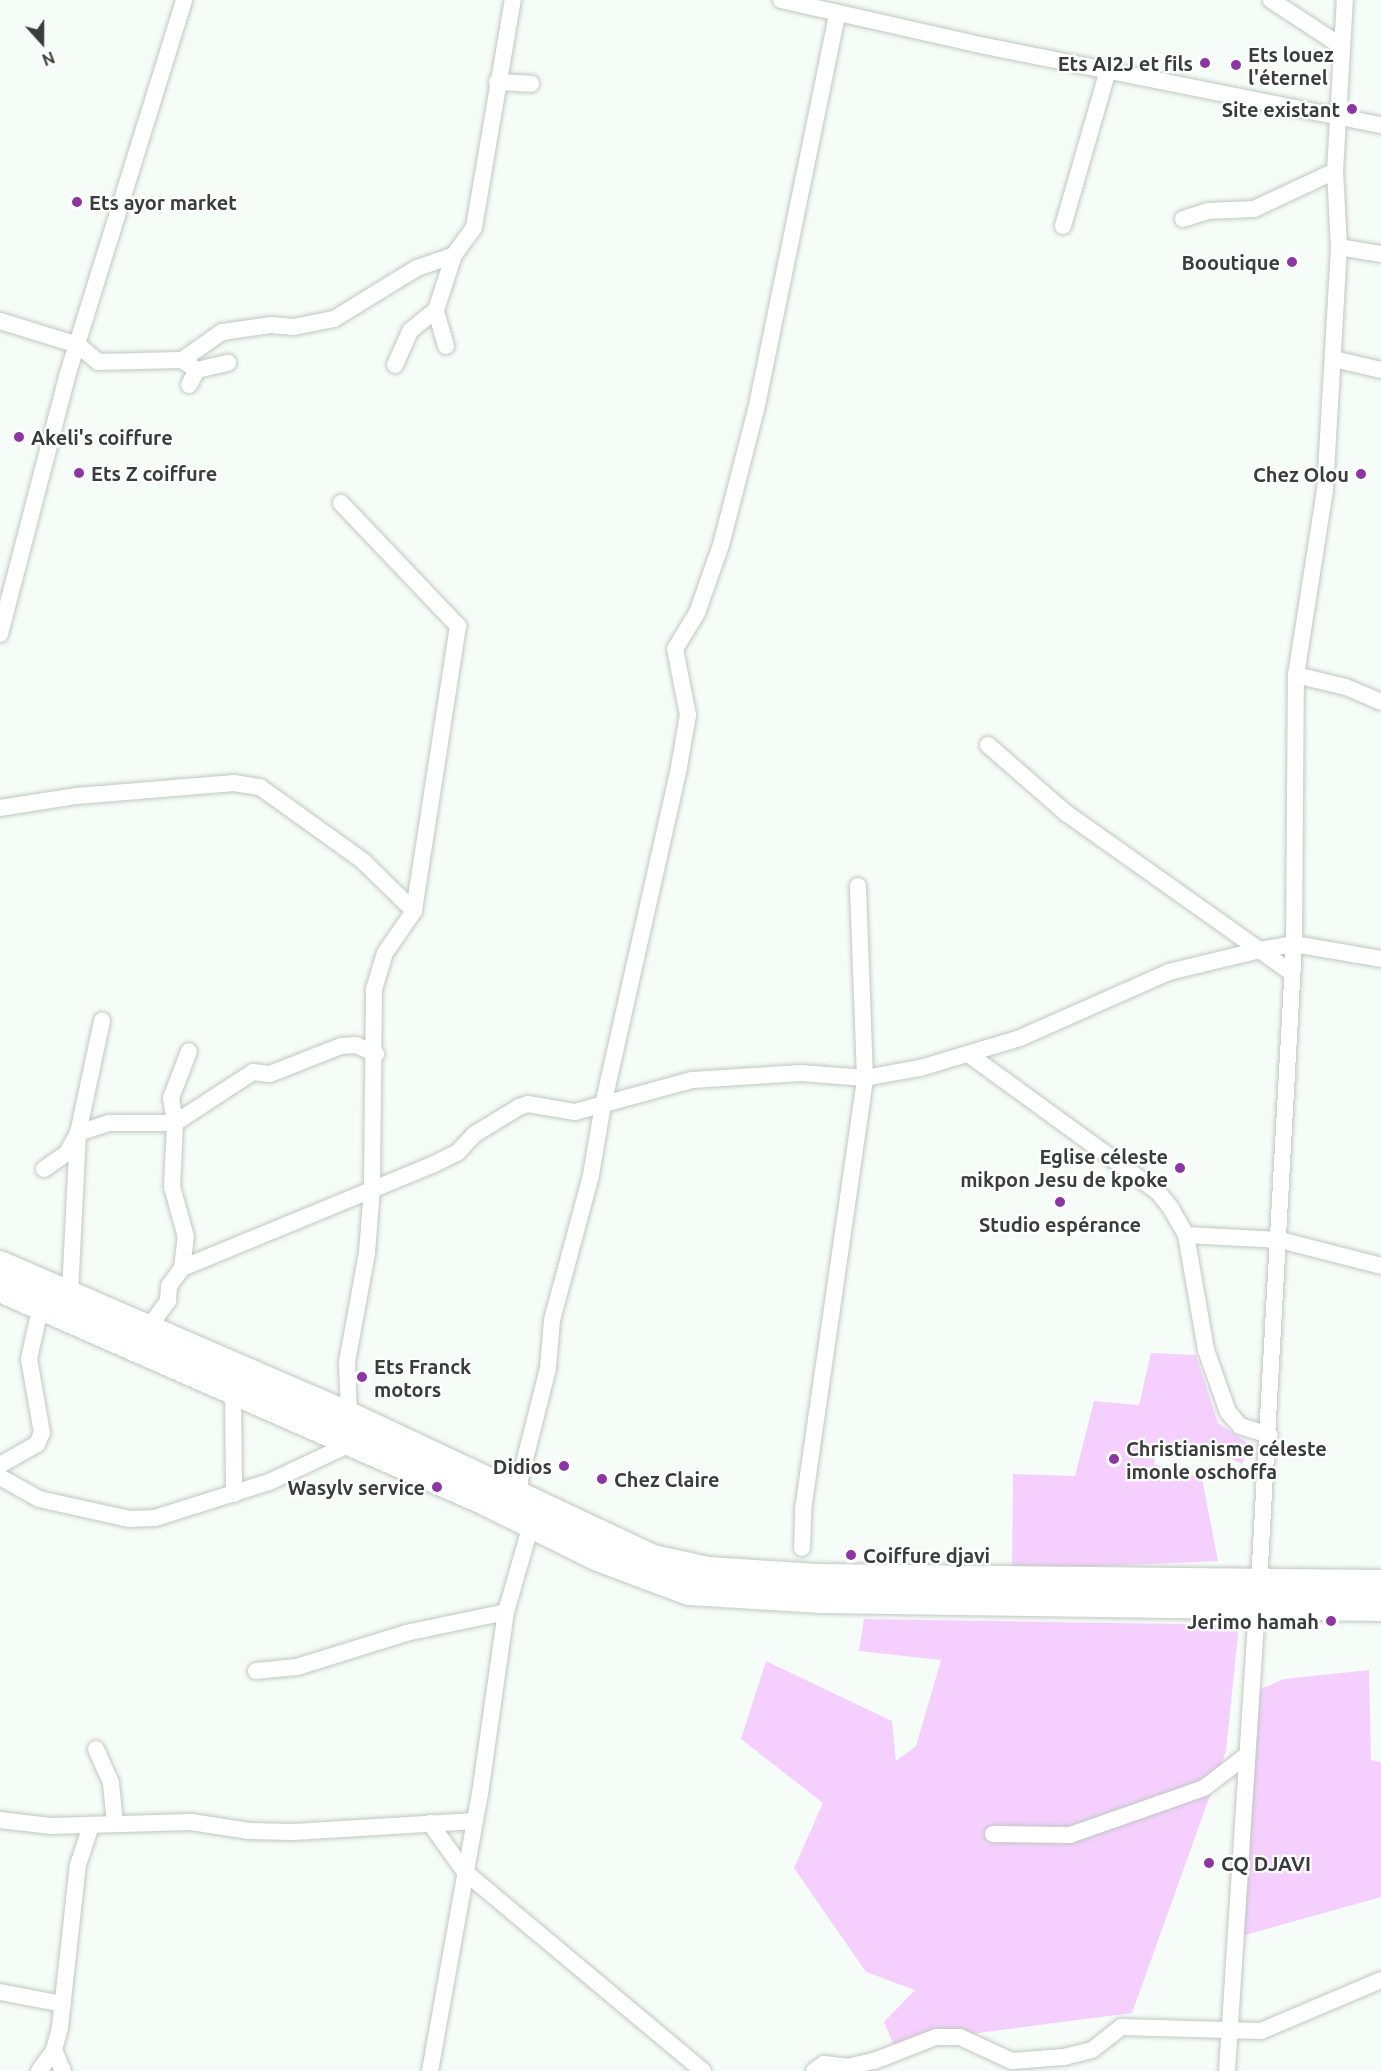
<!DOCTYPE html>
<meta charset="utf-8">
<style>
body{margin:0}
#map{position:relative;width:1381px;height:2071px;overflow:hidden;background:#f6fcf8;font-family:Ubuntu,sans-serif}
div>[style]{position:absolute}
.green>*{inset:0;background:#f5d0ff}
.roads{filter:drop-shadow(0 0 2px #c1c7c3) drop-shadow(0 0 2px #c1c7c3)}
.minor>*{height:16px;margin:-8px;padding:0 8px;transform-origin:8px;border-radius:8px;background:#fff}
.primary>*{height:26px;margin:-13px;padding:0 13px;transform-origin:13px;border-radius:13px;background:#fff}
.dots>*{width:16px;height:16px;translate:-50% -50%;box-sizing:border-box;border:3px solid #fff;border-radius:50%}
span{translate:-50% -50%;white-space:nowrap;text-align:center;line-height:1.15;-webkit-text-stroke:4.5px #fff;paint-order:stroke}
.poi-label{font-size:20px;color:#3a3d3b;font-weight:700}
.left{translate:0 -50%;text-align:left}
.right{translate:-100% -50%;text-align:right}
.north{position:absolute;left:12px;top:12px;width:60px;height:60px;-webkit-text-stroke:4px #fff;paint-order:stroke;rotate:159deg;font-size:16px;font-weight:700;line-height:24px;text-align:center;color:#3a3d3b}
.north::after{content:'';display:block;margin:auto;width:21px;height:27px;background:#3a3d3b;clip-path:polygon(50% 0,100% 100%,50% 72%,0 100%)}
</style>
<div id="map">
<div class="green">
<i style="clip-path:polygon(1151px 1353px,1196px 1355px,1218px 1423px,1251px 1445px,1242px 1464px,1213px 1450px,1157px 1442px,1154px 1464px,1202px 1478px,1218px 1561px,1012px 1570px,1013px 1474px,1075px 1476px,1094px 1401px,1139px 1405px)"></i>
<i style="clip-path:polygon(864px 1619px,1239px 1625px,1226px 1751px,1132px 2013px,893px 2044px,884px 2022px,915px 1990px,866px 1972px,794px 1868px,823px 1803px,741px 1739px,766px 1661px,892px 1721px,896px 1761px,916px 1746px,941px 1660px,859px 1651px)"></i>
<i style="clip-path:polygon(1369px 1670px,1371px 1760px,1381px 1762px,1381px 1897px,1231px 1939px,1249px 1694px,1284px 1679px)"></i>
</div>
<div class="roads">
<div class="minor">
<i style="left:781px;top:0;width:209px;rotate:12.7deg"></i>
<i style="left:985px;top:46px;width:404px;rotate:11.3deg"></i>
<i style="left:1271px;top:0;width:84px;rotate:33.3deg"></i>
<i style="left:497px;top:82px;width:34px;rotate:3deg"></i>
<i style="left:1183px;top:219px;width:25px;rotate:-18deg"></i>
<i style="left:1207px;top:211px;width:47px;rotate:-2.4deg"></i>
<i style="left:1254px;top:209px;width:89px;rotate:-25.1deg"></i>
<i style="left:1063px;top:226px;width:162px;rotate:-73.9deg"></i>
<i style="left:1339px;top:247px;width:43px;rotate:9.5deg"></i>
<i style="left:0;top:321px;width:82px;rotate:17.1deg"></i>
<i style="left:78px;top:345px;width:26px;rotate:40deg"></i>
<i style="left:98px;top:362px;width:84px;rotate:-1.4deg"></i>
<i style="left:182px;top:360px;width:18px;rotate:34deg"></i>
<i style="left:446px;top:346px;width:37px;rotate:-106deg"></i>
<i style="left:436px;top:310px;width:58px;rotate:-71.9deg"></i>
<i style="left:1334px;top:359px;width:48px;rotate:13.2deg"></i>
<i style="left:182px;top:360px;width:49px;rotate:-35deg"></i>
<i style="left:222px;top:332px;width:49px;rotate:-8.1deg"></i>
<i style="left:271px;top:325px;width:23px;rotate:5deg"></i>
<i style="left:294px;top:327px;width:41px;rotate:-11.3deg"></i>
<i style="left:334px;top:319px;width:97px;rotate:-31.6deg"></i>
<i style="left:417px;top:268px;width:39px;rotate:-19deg"></i>
<i style="left:454px;top:255px;width:34px;rotate:-54deg"></i>
<i style="left:474px;top:227px;width:230px;rotate:-80.3deg"></i>
<i style="left:395px;top:365px;width:37px;rotate:-66deg"></i>
<i style="left:410px;top:331px;width:33px;rotate:-39deg"></i>
<i style="left:189px;top:385px;width:17px;rotate:-62deg"></i>
<i style="left:197px;top:370px;width:32px;rotate:-13deg"></i>
<i style="left:341px;top:503px;width:170px;rotate:46.4deg"></i>
<i style="left:458px;top:626px;width:288px;rotate:98.8deg"></i>
<i style="left:0;top:634px;width:270px;rotate:-75.4deg"></i>
<i style="left:68px;top:373px;width:391px;rotate:-72.7deg"></i>
<i style="left:1296px;top:675px;width:51px;rotate:13.5deg"></i>
<i style="left:1346px;top:687px;width:38px;rotate:23deg"></i>
<i style="left:988px;top:745px;width:103px;rotate:41.1deg"></i>
<i style="left:1066px;top:813px;width:277px;rotate:35.3deg"></i>
<i style="left:0;top:808px;width:78px;rotate:-8.9deg"></i>
<i style="left:77px;top:796px;width:158px;rotate:-4.7deg"></i>
<i style="left:234px;top:783px;width:26px;rotate:9deg"></i>
<i style="left:260px;top:787px;width:127px;rotate:35.7deg"></i>
<i style="left:363px;top:861px;width:71px;rotate:44.4deg"></i>
<i style="left:414px;top:911px;width:51px;rotate:124.6deg"></i>
<i style="left:385px;top:953px;width:39px;rotate:107deg"></i>
<i style="left:374px;top:990px;width:198px;rotate:90.6deg"></i>
<i style="left:372px;top:1188px;width:65px;rotate:94.4deg"></i>
<i style="left:367px;top:1253px;width:111px;rotate:100.4deg"></i>
<i style="left:347px;top:1362px;width:53px;rotate:87.8deg"></i>
<i style="left:971px;top:1056px;width:230px;rotate:36deg"></i>
<i style="left:1157px;top:1191px;width:21px;rotate:51deg"></i>
<i style="left:1170px;top:1207px;width:32px;rotate:60deg"></i>
<i style="left:1186px;top:1235px;width:117px;rotate:80.1deg"></i>
<i style="left:1206px;top:1350px;width:66px;rotate:70.5deg"></i>
<i style="left:1228px;top:1412px;width:18px;rotate:49deg"></i>
<i style="left:1240px;top:1426px;width:31px;rotate:17deg"></i>
<i style="left:44px;top:1169px;width:28px;rotate:-35deg"></i>
<i style="left:67px;top:1153px;width:23px;rotate:-61deg"></i>
<i style="left:78px;top:1133px;width:33px;rotate:-18deg"></i>
<i style="left:109px;top:1123px;width:66px"></i>
<i style="left:175px;top:1123px;width:93px;rotate:-33.2deg"></i>
<i style="left:253px;top:1072px;width:17px;rotate:7deg"></i>
<i style="left:270px;top:1074px;width:76px;rotate:-21.5deg"></i>
<i style="left:341px;top:1046px;width:15px;rotate:-4deg"></i>
<i style="left:356px;top:1045px;width:22px;rotate:24deg"></i>
<i style="left:1186px;top:1235px;width:94px;rotate:3deg"></i>
<i style="left:1280px;top:1240px;width:104px;rotate:14.4deg"></i>
<i style="left:182px;top:1268px;width:31px;rotate:-83deg"></i>
<i style="left:186px;top:1237px;width:52px;rotate:-105.6deg"></i>
<i style="left:172px;top:1187px;width:64px;rotate:-87.3deg"></i>
<i style="left:175px;top:1123px;width:25px;rotate:-99deg"></i>
<i style="left:171px;top:1098px;width:50px;rotate:-69deg"></i>
<i style="left:70px;top:1292px;width:159px;rotate:-87.1deg"></i>
<i style="left:78px;top:1133px;width:115px;rotate:-77.9deg"></i>
<i style="left:149px;top:1327px;width:32px;rotate:-54deg"></i>
<i style="left:168px;top:1301px;width:15px;rotate:-86deg"></i>
<i style="left:169px;top:1286px;width:22px;rotate:-54deg"></i>
<i style="left:182px;top:1268px;width:270px;rotate:-22.4deg"></i>
<i style="left:432px;top:1165px;width:28px;rotate:-26deg"></i>
<i style="left:457px;top:1153px;width:26px;rotate:-47deg"></i>
<i style="left:475px;top:1134px;width:52px;rotate:-31.5deg"></i>
<i style="left:519px;top:1107px;width:9px;rotate:-18deg"></i>
<i style="left:528px;top:1104px;width:48px;rotate:9.7deg"></i>
<i style="left:575px;top:1112px;width:121px;rotate:-15.3deg"></i>
<i style="left:692px;top:1080px;width:109px;rotate:-3.7deg"></i>
<i style="left:801px;top:1073px;width:64px;rotate:4.5deg"></i>
<i style="left:865px;top:1078px;width:56px;rotate:-10.3deg"></i>
<i style="left:920px;top:1068px;width:104px;rotate:-16.7deg"></i>
<i style="left:1020px;top:1038px;width:163px;rotate:-23.9deg"></i>
<i style="left:1169px;top:972px;width:94px;rotate:-13.6deg"></i>
<i style="left:1260px;top:950px;width:35px;rotate:-10deg"></i>
<i style="left:1294px;top:944px;width:88px;rotate:9.8deg"></i>
<i style="left:233px;top:1390px;width:104px;rotate:89.4deg"></i>
<i style="left:0;top:1465px;width:43px;rotate:-29.6deg"></i>
<i style="left:37px;top:1444px;width:12px;rotate:-66deg"></i>
<i style="left:42px;top:1433px;width:75px;rotate:-100deg"></i>
<i style="left:29px;top:1359px;width:55px;rotate:-77.5deg"></i>
<i style="left:0;top:1477px;width:45px;rotate:29.4deg"></i>
<i style="left:39px;top:1499px;width:92px;rotate:12.5deg"></i>
<i style="left:129px;top:1519px;width:26px;rotate:-2deg"></i>
<i style="left:155px;top:1518px;width:120px;rotate:-17.5deg"></i>
<i style="left:269px;top:1482px;width:92px;rotate:-25.2deg"></i>
<i style="left:521px;top:1497px;width:18px;rotate:-93deg"></i>
<i style="left:520px;top:1479px;width:114px;rotate:-75.8deg"></i>
<i style="left:548px;top:1368px;width:48px;rotate:-85.2deg"></i>
<i style="left:552px;top:1320px;width:150px;rotate:-74.9deg"></i>
<i style="left:591px;top:1175px;width:71px;rotate:-80.3deg"></i>
<i style="left:603px;top:1105px;width:346px;rotate:-77.3deg"></i>
<i style="left:679px;top:767px;width:53px;rotate:-80.2deg"></i>
<i style="left:688px;top:715px;width:67px;rotate:-101.1deg"></i>
<i style="left:675px;top:649px;width:42px;rotate:-58.6deg"></i>
<i style="left:697px;top:613px;width:72px;rotate:-70.6deg"></i>
<i style="left:721px;top:545px;width:139px;rotate:-75.5deg"></i>
<i style="left:756px;top:410px;width:403px;rotate:-78.4deg"></i>
<i style="left:802px;top:1548px;width:38px;rotate:-88deg"></i>
<i style="left:803px;top:1510px;width:436px;rotate:-81.8deg"></i>
<i style="left:865px;top:1078px;width:192px;rotate:-92.1deg"></i>
<i style="left:1259px;top:1583px;width:640px;rotate:-86.86deg"></i>
<i style="left:1294px;top:944px;width:269px;rotate:-89.6deg"></i>
<i style="left:1296px;top:675px;width:187px;rotate:-81.1deg"></i>
<i style="left:1325px;top:490px;width:243px;rotate:-86.7deg"></i>
<i style="left:1339px;top:247px;width:76px;rotate:-93deg"></i>
<i style="left:1335px;top:171px;width:171px;rotate:-86.7deg"></i>
<i style="left:256px;top:1671px;width:41px;rotate:-5.6deg"></i>
<i style="left:297px;top:1667px;width:114px;rotate:-17.3deg"></i>
<i style="left:406px;top:1633px;width:102px;rotate:-11.9deg"></i>
<i style="left:96px;top:1749px;width:37px;rotate:66deg"></i>
<i style="left:111px;top:1783px;width:41px;rotate:84.4deg"></i>
<i style="left:0;top:1820px;width:50px;rotate:6.8deg"></i>
<i style="left:50px;top:1826px;width:141px;rotate:-1.6deg"></i>
<i style="left:191px;top:1822px;width:59px;rotate:8.8deg"></i>
<i style="left:249px;top:1831px;width:45px;rotate:1.3deg"></i>
<i style="left:294px;top:1832px;width:181px;rotate:-3.5deg"></i>
<i style="left:430px;top:1823px;width:60px;rotate:54.5deg"></i>
<i style="left:465px;top:1872px;width:310px;rotate:39.9deg"></i>
<i style="left:993px;top:1834px;width:77px;rotate:0.7deg"></i>
<i style="left:1070px;top:1835px;width:142px;rotate:-19.3deg"></i>
<i style="left:1204px;top:1788px;width:54px;rotate:-37.5deg"></i>
<i style="left:0;top:1992px;width:64px;rotate:10.8deg"></i>
<i style="left:54px;top:2050px;width:23px;rotate:67deg"></i>
<i style="left:39px;top:2071px;width:26px;rotate:-54deg"></i>
<i style="left:54px;top:2050px;width:24px;rotate:-75deg"></i>
<i style="left:60px;top:2027px;width:163px;rotate:-83.7deg"></i>
<i style="left:78px;top:1865px;width:41px;rotate:-71.6deg"></i>
<i style="left:430px;top:2071px;width:281px;rotate:-79.8deg"></i>
<i style="left:480px;top:1794px;width:184px;rotate:-81.9deg"></i>
<i style="left:506px;top:1612px;width:91px;rotate:-74deg"></i>
<i style="left:814px;top:2071px;width:12px;rotate:-35deg"></i>
<i style="left:824px;top:2064px;width:23px;rotate:7deg"></i>
<i style="left:847px;top:2067px;width:28px;rotate:-13deg"></i>
<i style="left:874px;top:2061px;width:66px;rotate:-21.2deg"></i>
<i style="left:936px;top:2037px;width:24px"></i>
<i style="left:960px;top:2037px;width:57px;rotate:24.8deg"></i>
<i style="left:1012px;top:2061px;width:52px;rotate:-4.4deg"></i>
<i style="left:1064px;top:2057px;width:29px;rotate:-14deg"></i>
<i style="left:1092px;top:2050px;width:37px;rotate:-38deg"></i>
<i style="left:1121px;top:2027px;width:140px;rotate:1.6deg"></i>
<i style="left:1261px;top:2031px;width:130px;rotate:-23deg"></i>
<i style="left:1227px;top:2071px;width:467px;rotate:-86.3deg"></i>
</div>
<div class="primary">
<i style="left:0;top:1264px;width:380px;rotate:23.4deg"></i>
<i style="left:349px;top:1415px;width:336px;rotate:25.2deg"></i>
<i style="left:653px;top:1558px;width:56px;rotate:12.3deg"></i>
<i style="left:708px;top:1570px;width:108px;rotate:3.7deg"></i>
<i style="left:816px;top:1577px;width:565px;rotate:0.61deg"></i>
<i style="left:0;top:1289px;width:530px;rotate:23.71deg"></i>
<i style="left:485px;top:1502px;width:126px;rotate:26.4deg"></i>
<i style="left:598px;top:1558px;width:97px;rotate:20.5deg"></i>
<i style="left:689px;top:1592px;width:132px;rotate:3.5deg"></i>
<i style="left:821px;top:1600px;width:560px;rotate:0.82deg"></i>
</div>
</div>
<div class="dots">
<i style="left:1205px;top:63px;background:#8d36a3"></i>
<i style="left:1236px;top:65px;background:#8d36a3"></i>
<i style="left:1352px;top:109px;background:#8d36a3"></i>
<i style="left:77px;top:202px;background:#8d36a3"></i>
<i style="left:1292px;top:262px;background:#8d36a3"></i>
<i style="left:19px;top:437px;background:#8d36a3"></i>
<i style="left:79px;top:473px;background:#8d36a3"></i>
<i style="left:1361px;top:474px;background:#8d36a3"></i>
<i style="left:1180px;top:1168px;background:#8d36a3"></i>
<i style="left:1060px;top:1202px;background:#8d36a3"></i>
<i style="left:362px;top:1377px;background:#8d36a3"></i>
<i style="left:1114px;top:1459px;background:#8d36a3"></i>
<i style="left:564px;top:1466px;background:#8d36a3"></i>
<i style="left:602px;top:1479px;background:#8d36a3"></i>
<i style="left:437px;top:1487px;background:#8d36a3"></i>
<i style="left:851px;top:1555px;background:#8d36a3"></i>
<i style="left:1331px;top:1621px;background:#8d36a3"></i>
<i style="left:1209px;top:1863px;background:#8d36a3"></i>
</div>
<div class="poi-label">
<span class="left" style="left:1248px;top:66px">Ets louez<br>l'éternel</span>
<span class="right" style="left:1193px;top:63px">Ets AI2J et fils</span>
<span class="right" style="left:1340px;top:109px">Site existant</span>
<span class="left" style="left:89px;top:202px">Ets ayor market</span>
<span class="right" style="left:1280px;top:262px">Booutique</span>
<span class="left" style="left:31px;top:437px">Akeli's coiffure</span>
<span class="left" style="left:91px;top:473px">Ets Z coiffure</span>
<span class="right" style="left:1349px;top:474px">Chez Olou</span>
<span class="right" style="left:1168px;top:1168px">Eglise céleste<br>mikpon Jesu de kpoke</span>
<span style="left:1060px;top:1224px">Studio espérance</span>
<span class="left" style="left:374px;top:1378px">Ets Franck<br>motors</span>
<span class="left" style="left:1126px;top:1460px">Christianisme céleste<br>imonle oschoffa</span>
<span class="right" style="left:552px;top:1466px">Didios</span>
<span class="left" style="left:614px;top:1479px">Chez Claire</span>
<span class="right" style="left:425px;top:1487px">Wasylv service</span>
<span class="left" style="left:863px;top:1555px">Coiffure djavi</span>
<span class="right" style="left:1319px;top:1621px">Jerimo hamah</span>
<span class="left" style="left:1221px;top:1863px">CQ DJAVI</span>
</div>
<div class="north">N</div>
</div>
